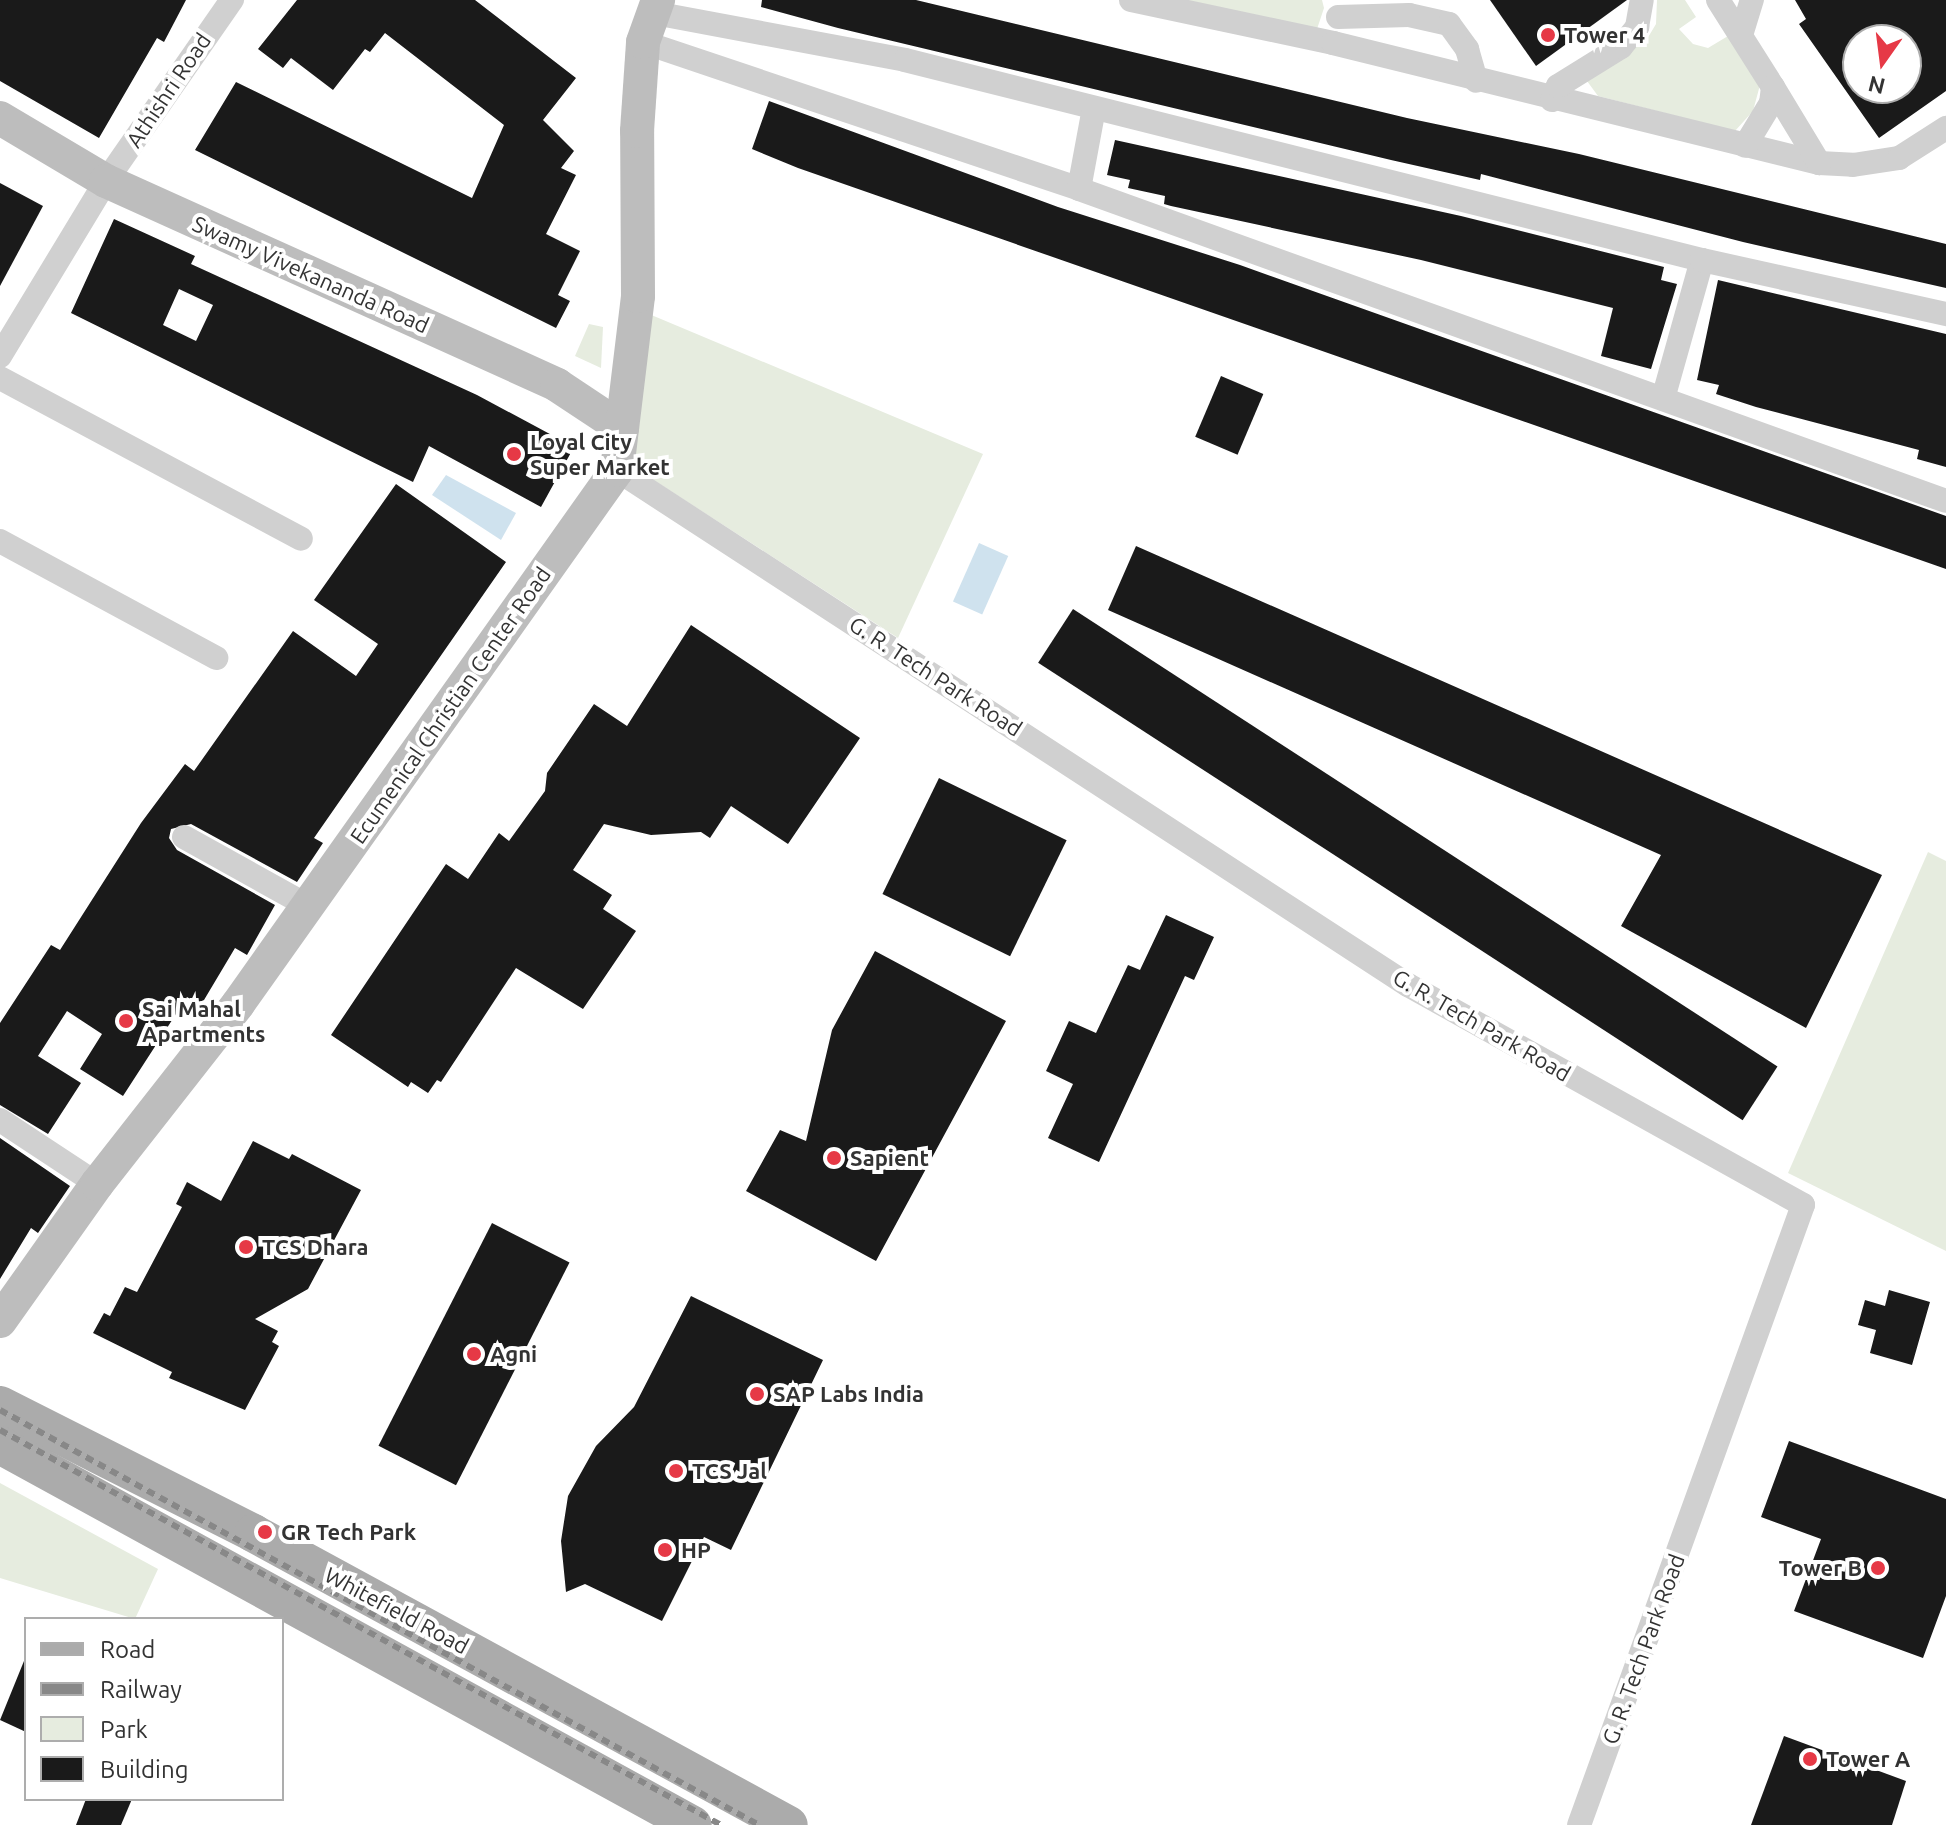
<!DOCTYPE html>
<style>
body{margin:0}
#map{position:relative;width:1946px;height:1825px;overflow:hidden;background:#fff;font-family:Ubuntu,sans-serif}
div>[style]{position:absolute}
.green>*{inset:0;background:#e6ecdf}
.water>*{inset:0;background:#cfe2ee;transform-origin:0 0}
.building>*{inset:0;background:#1a1a1a;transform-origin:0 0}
.street>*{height:24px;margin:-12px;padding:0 12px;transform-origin:12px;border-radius:12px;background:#d0d0d0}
.secondary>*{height:34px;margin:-17px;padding:0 17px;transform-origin:17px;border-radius:17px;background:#bdbdbd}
.primary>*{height:38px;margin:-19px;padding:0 19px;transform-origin:19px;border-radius:19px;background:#ababab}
.rail>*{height:6px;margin-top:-3px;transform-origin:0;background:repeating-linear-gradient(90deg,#888 0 8px,transparent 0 14px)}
.dots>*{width:22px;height:22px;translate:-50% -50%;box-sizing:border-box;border:4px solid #fff;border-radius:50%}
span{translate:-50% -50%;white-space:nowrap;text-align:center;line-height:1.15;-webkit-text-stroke:8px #fff;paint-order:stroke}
.poi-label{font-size:22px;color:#333;font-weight:700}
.left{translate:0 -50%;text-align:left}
.right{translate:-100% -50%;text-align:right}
.street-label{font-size:22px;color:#333}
.legend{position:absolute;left:24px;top:1617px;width:260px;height:184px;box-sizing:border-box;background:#fff;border:2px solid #adadad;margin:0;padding:10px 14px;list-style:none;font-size:24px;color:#333}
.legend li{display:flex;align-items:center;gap:16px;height:40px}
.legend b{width:40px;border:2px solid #adadad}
.north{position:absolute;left:1842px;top:24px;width:80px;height:80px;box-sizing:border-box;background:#fff;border:2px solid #adadad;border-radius:50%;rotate:194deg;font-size:22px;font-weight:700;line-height:32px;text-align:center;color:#333}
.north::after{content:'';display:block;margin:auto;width:28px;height:36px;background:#e63946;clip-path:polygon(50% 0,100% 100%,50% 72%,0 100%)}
</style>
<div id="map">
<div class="green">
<i style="clip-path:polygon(1184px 0,1322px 0,1324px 8px,1317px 29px)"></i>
<i style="clip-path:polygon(1657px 0,1685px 0,1696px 17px,1679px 29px,1693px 44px,1708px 48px,1733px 33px,1760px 85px,1753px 111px,1735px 131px,1598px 96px,1587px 81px,1647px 39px,1656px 24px)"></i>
<i style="clip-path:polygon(649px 314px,983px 454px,898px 638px,632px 466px)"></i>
<i style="clip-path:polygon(589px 324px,603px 327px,601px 368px,575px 356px)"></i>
<i style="clip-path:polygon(1928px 852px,1946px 861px,1946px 1251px,1788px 1173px)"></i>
<i style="clip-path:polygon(0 1483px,158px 1569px,135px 1619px,0 1578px)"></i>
</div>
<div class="water">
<i style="clip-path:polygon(446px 475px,516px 513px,501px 540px,432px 495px)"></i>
<i style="left:979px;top:543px;width:32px;height:64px;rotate:24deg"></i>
</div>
<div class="building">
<i style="clip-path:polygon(0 0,186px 0,164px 42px,157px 38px,99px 138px,0 81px)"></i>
<i style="clip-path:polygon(297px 0,475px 0,576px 78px,543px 120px,574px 151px,561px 168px,576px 175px,546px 234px,580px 251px,558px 295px,570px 301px,556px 328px,195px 150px,236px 82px,472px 198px,504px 125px,385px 33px,370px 52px,365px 49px,333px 90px,291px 58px,283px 68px,258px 49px)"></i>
<i style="clip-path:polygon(762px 0,916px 0,1407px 118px,1579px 154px,1946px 244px,1946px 288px,1743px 242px,1481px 174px,1480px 180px,1391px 160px,838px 28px,761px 7px)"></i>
<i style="clip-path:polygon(1490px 0,1627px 0,1536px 66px)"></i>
<i style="clip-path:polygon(evenodd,1795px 0,1946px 0,1946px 91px,1879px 138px,1799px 24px,1806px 19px,1795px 0,1858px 40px,1906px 40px,1906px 88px,1858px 88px,1858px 40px)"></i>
<i style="clip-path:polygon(769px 101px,1058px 207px,1240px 265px,1946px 516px,1946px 569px,798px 168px,752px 149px)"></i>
<i style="clip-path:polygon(1115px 140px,1461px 216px,1664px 267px,1661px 280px,1677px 284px,1651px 369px,1601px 356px,1613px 308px,1421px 260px,1171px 206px,1164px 204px,1165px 196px,1128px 188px,1130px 180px,1107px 175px)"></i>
<i style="clip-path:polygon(0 183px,43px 206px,0 286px)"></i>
<i style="clip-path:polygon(evenodd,114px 219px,195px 256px,191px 264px,477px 395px,574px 447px,541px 507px,429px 446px,413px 482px,71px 313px,114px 219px,179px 289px,213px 305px,196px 341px,163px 325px,179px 289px)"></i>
<i style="clip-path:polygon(1718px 280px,1946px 334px,1946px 467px,1917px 459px,1919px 450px,1756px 407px,1716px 394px,1719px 385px,1697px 380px)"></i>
<i style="left:1221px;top:376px;width:46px;height:66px;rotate:23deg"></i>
<i style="clip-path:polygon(396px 484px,506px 562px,314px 838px,323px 843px,297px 882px,191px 824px,171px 829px,169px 838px,177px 850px,275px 905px,247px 955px,235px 948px,204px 1000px,197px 1003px,187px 997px,123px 1096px,80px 1069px,102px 1034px,67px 1011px,38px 1056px,81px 1083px,48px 1134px,0 1105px,0 1023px,51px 945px,60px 950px,141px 823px,185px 764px,194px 771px,293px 631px,356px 676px,378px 644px,314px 600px)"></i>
<i style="clip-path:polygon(1136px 546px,1882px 875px,1806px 1028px,1621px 926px,1661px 855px,1108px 610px)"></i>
<i style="left:1073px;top:609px;width:840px;height:64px;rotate:33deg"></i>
<i style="clip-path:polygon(691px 625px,860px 738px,788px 844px,731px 806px,710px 838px,701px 832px,651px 835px,604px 824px,573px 870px,612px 895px,603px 909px,636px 931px,583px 1009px,516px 968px,441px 1082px,437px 1080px,428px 1093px,411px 1082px,408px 1087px,331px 1035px,446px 864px,468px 879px,499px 833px,509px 841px,545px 791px,547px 773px,594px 704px,627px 726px)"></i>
<i style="left:939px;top:778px;width:142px;height:129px;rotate:26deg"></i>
<i style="clip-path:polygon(1166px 915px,1214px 937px,1194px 980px,1185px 976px,1099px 1162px,1048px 1138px,1073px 1084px,1046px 1071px,1069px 1021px,1096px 1033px,1128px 965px,1140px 970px)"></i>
<i style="clip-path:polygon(875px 951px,1006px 1021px,876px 1261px,746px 1191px,780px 1130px,806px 1141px,832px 1030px)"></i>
<i style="clip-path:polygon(0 1138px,70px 1186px,38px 1233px,31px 1228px,0 1279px)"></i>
<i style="clip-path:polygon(253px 1141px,289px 1159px,292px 1154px,361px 1190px,308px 1289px,255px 1319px,278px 1331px,272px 1342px,279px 1346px,245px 1410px,169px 1378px,172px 1372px,93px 1333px,104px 1313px,110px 1316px,125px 1287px,137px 1292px,182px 1207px,176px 1204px,187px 1182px,221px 1201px)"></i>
<i style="left:492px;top:1223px;width:87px;height:250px;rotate:27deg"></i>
<i style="clip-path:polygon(1889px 1290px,1930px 1302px,1912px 1365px,1870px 1353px,1876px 1330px,1858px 1325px,1865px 1300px,1885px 1306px)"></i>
<i style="clip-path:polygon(691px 1296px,823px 1360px,731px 1550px,704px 1537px,662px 1621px,585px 1584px,566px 1592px,561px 1541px,568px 1496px,596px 1446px,634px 1407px)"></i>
<i style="clip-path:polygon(1789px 1441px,1946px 1499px,1946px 1596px,1923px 1658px,1794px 1611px,1821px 1539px,1761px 1517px)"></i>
<i style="clip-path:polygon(26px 1656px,26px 1732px,0 1720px)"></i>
<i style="clip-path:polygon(1784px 1736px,1906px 1781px,1892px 1825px,1751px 1825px)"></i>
<i style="clip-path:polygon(86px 1799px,132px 1799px,121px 1825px,76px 1825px)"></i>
</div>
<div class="street">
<i style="left:1131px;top:0;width:207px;rotate:12deg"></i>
<i style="left:1333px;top:43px;width:501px;rotate:13.87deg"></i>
<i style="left:1819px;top:163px;width:34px;rotate:3deg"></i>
<i style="left:1853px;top:165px;width:47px;rotate:-8.7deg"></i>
<i style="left:1899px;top:158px;width:56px;rotate:-32.6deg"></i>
<i style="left:1718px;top:0;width:103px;rotate:57.7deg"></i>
<i style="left:1773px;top:87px;width:16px;rotate:97deg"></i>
<i style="left:1771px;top:103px;width:50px;rotate:121.2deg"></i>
<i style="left:649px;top:12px;width:260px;rotate:10.6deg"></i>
<i style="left:905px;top:60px;width:822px;rotate:14.09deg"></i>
<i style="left:1702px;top:260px;width:144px;rotate:105.7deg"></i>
<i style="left:1338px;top:17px;width:71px;rotate:-1.6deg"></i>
<i style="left:1409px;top:15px;width:41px;rotate:12.7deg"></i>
<i style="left:1449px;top:24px;width:31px;rotate:54deg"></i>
<i style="left:1467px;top:49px;width:33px;rotate:74deg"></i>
<i style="left:1742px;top:32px;width:34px;rotate:-73deg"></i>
<i style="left:643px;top:42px;width:460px;rotate:18.6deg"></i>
<i style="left:1079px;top:189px;width:921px;rotate:19.79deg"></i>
<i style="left:1773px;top:87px;width:89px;rotate:58.8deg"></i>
<i style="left:1552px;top:100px;width:15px;rotate:-67deg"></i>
<i style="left:1558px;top:86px;width:74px;rotate:-31.8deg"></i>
<i style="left:1621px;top:47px;width:26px;rotate:-51deg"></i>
<i style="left:1637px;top:27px;width:27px;rotate:-80deg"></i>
<i style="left:1079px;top:189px;width:82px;rotate:-79.5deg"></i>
<i style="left:1702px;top:260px;width:250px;rotate:12.5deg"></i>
<i style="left:0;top:356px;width:205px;rotate:-58.8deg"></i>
<i style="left:106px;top:181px;width:221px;rotate:-55.2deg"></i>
<i style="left:0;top:378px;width:341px;rotate:28.1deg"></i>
<i style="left:617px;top:470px;width:944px;rotate:33.07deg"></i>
<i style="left:1408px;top:985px;width:452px;rotate:29.1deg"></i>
<i style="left:1803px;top:1205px;width:659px;rotate:109.86deg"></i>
<i style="left:0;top:541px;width:246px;rotate:28.4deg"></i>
<i style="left:184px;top:837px;width:142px;rotate:29.1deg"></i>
<i style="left:0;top:1120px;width:116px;rotate:33.4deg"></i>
</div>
<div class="secondary">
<i style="left:0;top:118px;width:123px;rotate:30.7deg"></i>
<i style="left:106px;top:181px;width:495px;rotate:24.3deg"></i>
<i style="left:557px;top:385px;width:78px;rotate:33.5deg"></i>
<i style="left:0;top:1321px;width:168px;rotate:-54.7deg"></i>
<i style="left:97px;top:1184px;width:229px;rotate:-51.9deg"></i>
<i style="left:238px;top:1004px;width:655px;rotate:-54.64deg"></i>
<i style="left:617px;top:470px;width:175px;rotate:-83.1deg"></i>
<i style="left:638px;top:296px;width:165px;rotate:-90.3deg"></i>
<i style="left:637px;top:131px;width:89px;rotate:-86.1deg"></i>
<i style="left:643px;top:42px;width:45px;rotate:-70.3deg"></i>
</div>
<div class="primary">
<i style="left:0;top:1405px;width:284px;rotate:26.8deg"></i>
<i style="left:253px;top:1533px;width:610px;rotate:28.58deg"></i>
<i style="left:0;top:1445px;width:790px;rotate:28.74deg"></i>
</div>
<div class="rail">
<i style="left:0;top:1410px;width:865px;rotate:28.67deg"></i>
<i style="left:0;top:1430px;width:822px;rotate:28.72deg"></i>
</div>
<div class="dots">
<i style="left:1548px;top:35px;background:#e63946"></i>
<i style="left:514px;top:454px;background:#e63946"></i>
<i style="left:126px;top:1021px;background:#e63946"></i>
<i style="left:834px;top:1158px;background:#e63946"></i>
<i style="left:246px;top:1247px;background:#e63946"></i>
<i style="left:474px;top:1354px;background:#e63946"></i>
<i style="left:757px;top:1394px;background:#e63946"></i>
<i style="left:676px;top:1471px;background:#e63946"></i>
<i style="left:265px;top:1532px;background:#e63946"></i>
<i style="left:665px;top:1550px;background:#e63946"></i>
<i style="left:1878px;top:1568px;background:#e63946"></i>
<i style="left:1810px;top:1759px;background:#e63946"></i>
</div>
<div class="poi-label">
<span class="left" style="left:1564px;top:35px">Tower 4</span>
<span class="left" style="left:530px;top:454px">Loyal City<br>Super Market</span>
<span class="left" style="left:142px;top:1021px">Sai Mahal<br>Apartments</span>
<span class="left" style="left:850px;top:1158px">Sapient</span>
<span class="left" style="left:262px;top:1247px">TCS Dhara</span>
<span class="left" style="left:490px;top:1354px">Agni</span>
<span class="left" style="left:773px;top:1394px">SAP Labs India</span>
<span class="left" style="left:692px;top:1471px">TCS Jal</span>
<span class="left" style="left:281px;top:1532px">GR Tech Park</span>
<span class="left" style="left:681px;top:1550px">HP</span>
<span class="right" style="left:1862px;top:1568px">Tower B</span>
<span class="left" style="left:1826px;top:1759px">Tower A</span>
</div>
<div class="street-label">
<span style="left:168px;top:90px;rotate:-56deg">Athishri Road</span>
<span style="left:311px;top:274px;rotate:24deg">Swamy Vivekananda Road</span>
<span style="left:936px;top:676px;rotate:33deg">G. R. Tech Park Road</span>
<span style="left:450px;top:705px;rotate:-55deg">Ecumenical Christian Center Road</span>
<span style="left:1482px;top:1025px;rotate:30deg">G. R. Tech Park Road</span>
<span style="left:397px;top:1610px;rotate:28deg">Whitefield Road</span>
<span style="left:1643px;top:1649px;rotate:-70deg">G. R. Tech Park Road</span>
</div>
<ul class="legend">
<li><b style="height:10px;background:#ababab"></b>Road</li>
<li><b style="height:10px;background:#888"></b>Railway</li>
<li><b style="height:22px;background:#e6ecdf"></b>Park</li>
<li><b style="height:22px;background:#1a1a1a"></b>Building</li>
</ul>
<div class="north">N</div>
</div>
